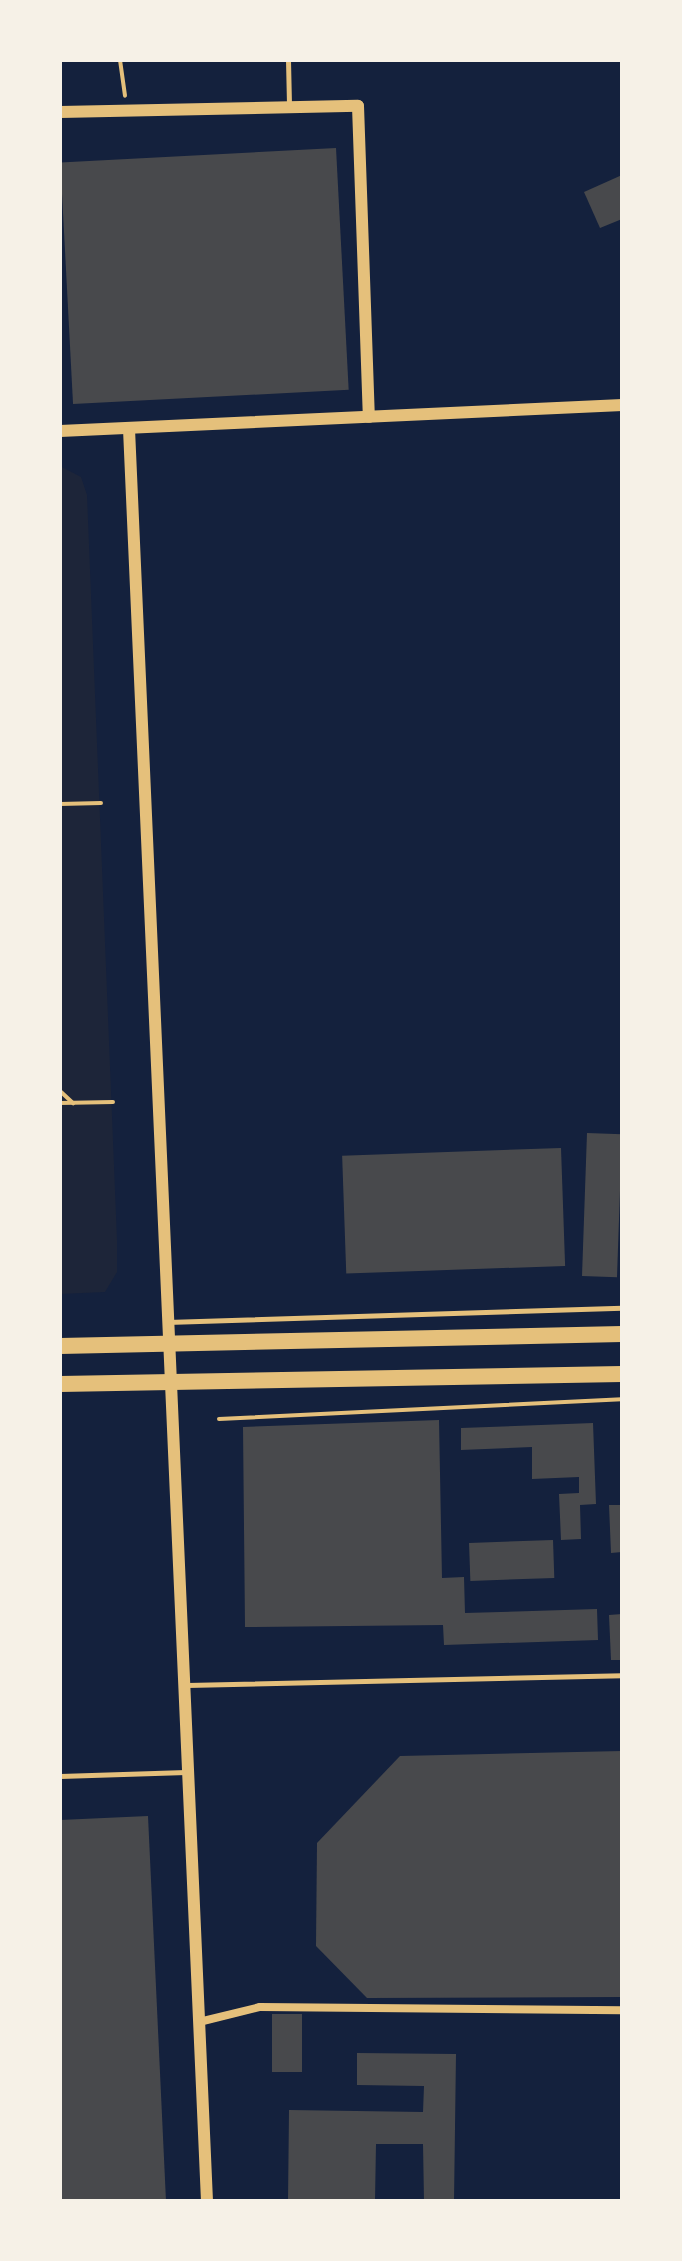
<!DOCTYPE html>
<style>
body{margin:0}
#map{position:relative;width:682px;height:2261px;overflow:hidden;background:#14213d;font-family:"DejaVu Sans",sans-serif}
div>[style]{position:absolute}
.green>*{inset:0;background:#1d2539}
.building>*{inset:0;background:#48494c;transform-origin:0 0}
.path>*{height:4px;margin:-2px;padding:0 2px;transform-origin:2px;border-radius:2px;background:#e5c07b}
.service>*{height:5px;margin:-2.5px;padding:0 2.5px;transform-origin:2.5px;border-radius:2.5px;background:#e5c07b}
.minor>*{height:8px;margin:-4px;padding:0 4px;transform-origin:4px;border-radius:4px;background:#e5c07b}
.tertiary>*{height:12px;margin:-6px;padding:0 6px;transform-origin:6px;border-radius:6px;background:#e5c07b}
.primary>*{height:16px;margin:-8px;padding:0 8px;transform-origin:8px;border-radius:8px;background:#e5c07b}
span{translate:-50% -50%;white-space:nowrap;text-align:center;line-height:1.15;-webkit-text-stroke:6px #f6f1e7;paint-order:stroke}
.frame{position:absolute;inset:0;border:62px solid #f6f1e7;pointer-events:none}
</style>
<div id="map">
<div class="green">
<i style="clip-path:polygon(60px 466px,81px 477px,87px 495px,117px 1240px,117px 1272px,105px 1292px,60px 1294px)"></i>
</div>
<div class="building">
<i style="left:336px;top:148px;width:242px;height:276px;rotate:87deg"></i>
<i style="clip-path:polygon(622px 175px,622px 219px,600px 228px,584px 192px)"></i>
<i style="left:587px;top:1133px;width:35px;height:143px;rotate:2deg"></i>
<i style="left:561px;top:1148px;width:118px;height:219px;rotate:88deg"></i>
<i style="clip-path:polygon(439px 1420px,442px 1578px,464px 1577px,465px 1613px,597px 1609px,598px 1640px,444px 1645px,443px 1625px,245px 1627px,243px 1427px)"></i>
<i style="clip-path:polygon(593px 1423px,596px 1504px,580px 1505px,581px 1539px,561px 1540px,559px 1494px,579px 1493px,579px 1477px,532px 1479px,532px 1447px,461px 1450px,461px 1428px)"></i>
<i style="clip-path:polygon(609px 1505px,622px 1505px,622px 1552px,611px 1553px)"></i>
<i style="left:553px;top:1540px;width:38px;height:84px;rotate:88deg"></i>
<i style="clip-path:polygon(622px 1614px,622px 1660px,611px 1660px,609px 1615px)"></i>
<i style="clip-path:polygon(622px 1751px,622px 1997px,367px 1998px,316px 1946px,317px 1843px,400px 1756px)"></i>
<i style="clip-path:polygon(148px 1816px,166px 2201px,60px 2201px,60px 1820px)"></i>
<i style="left:272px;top:2014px;width:30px;height:58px"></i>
<i style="clip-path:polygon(357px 2053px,456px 2054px,454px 2201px,424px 2201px,423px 2144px,376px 2144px,375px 2201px,288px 2201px,289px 2110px,423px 2112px,424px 2086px,357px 2085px)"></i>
</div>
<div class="path">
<i style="left:120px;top:60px;width:36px;rotate:82deg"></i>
<i style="left:60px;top:804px;width:41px;rotate:-1.4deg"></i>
<i style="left:60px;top:1091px;width:18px;rotate:43deg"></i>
<i style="left:60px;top:1103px;width:53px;rotate:-1.1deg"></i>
<i style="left:219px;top:1419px;width:403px;rotate:-2.8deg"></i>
</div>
<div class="service">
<i style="left:288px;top:60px;width:43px;rotate:88.7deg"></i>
<i style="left:167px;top:1322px;width:455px;rotate:-1.8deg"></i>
<i style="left:187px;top:1685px;width:435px;rotate:-1.3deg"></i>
<i style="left:60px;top:1776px;width:126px;rotate:-1.8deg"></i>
</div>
<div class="minor">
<i style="left:199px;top:2022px;width:63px;rotate:-13.8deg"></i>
<i style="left:260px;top:2007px;width:362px;rotate:0.5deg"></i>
</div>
<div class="tertiary">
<i style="left:60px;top:112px;width:298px;rotate:-1.2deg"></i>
<i style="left:358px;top:106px;width:311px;rotate:88deg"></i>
<i style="left:129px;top:429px;width:1774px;rotate:87.48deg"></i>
<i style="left:60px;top:431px;width:563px;rotate:-2.65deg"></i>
</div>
<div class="primary">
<i style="left:60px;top:1346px;width:562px;rotate:-1.22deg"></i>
<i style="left:60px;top:1384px;width:562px;rotate:-1.02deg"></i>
</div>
<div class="frame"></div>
</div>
